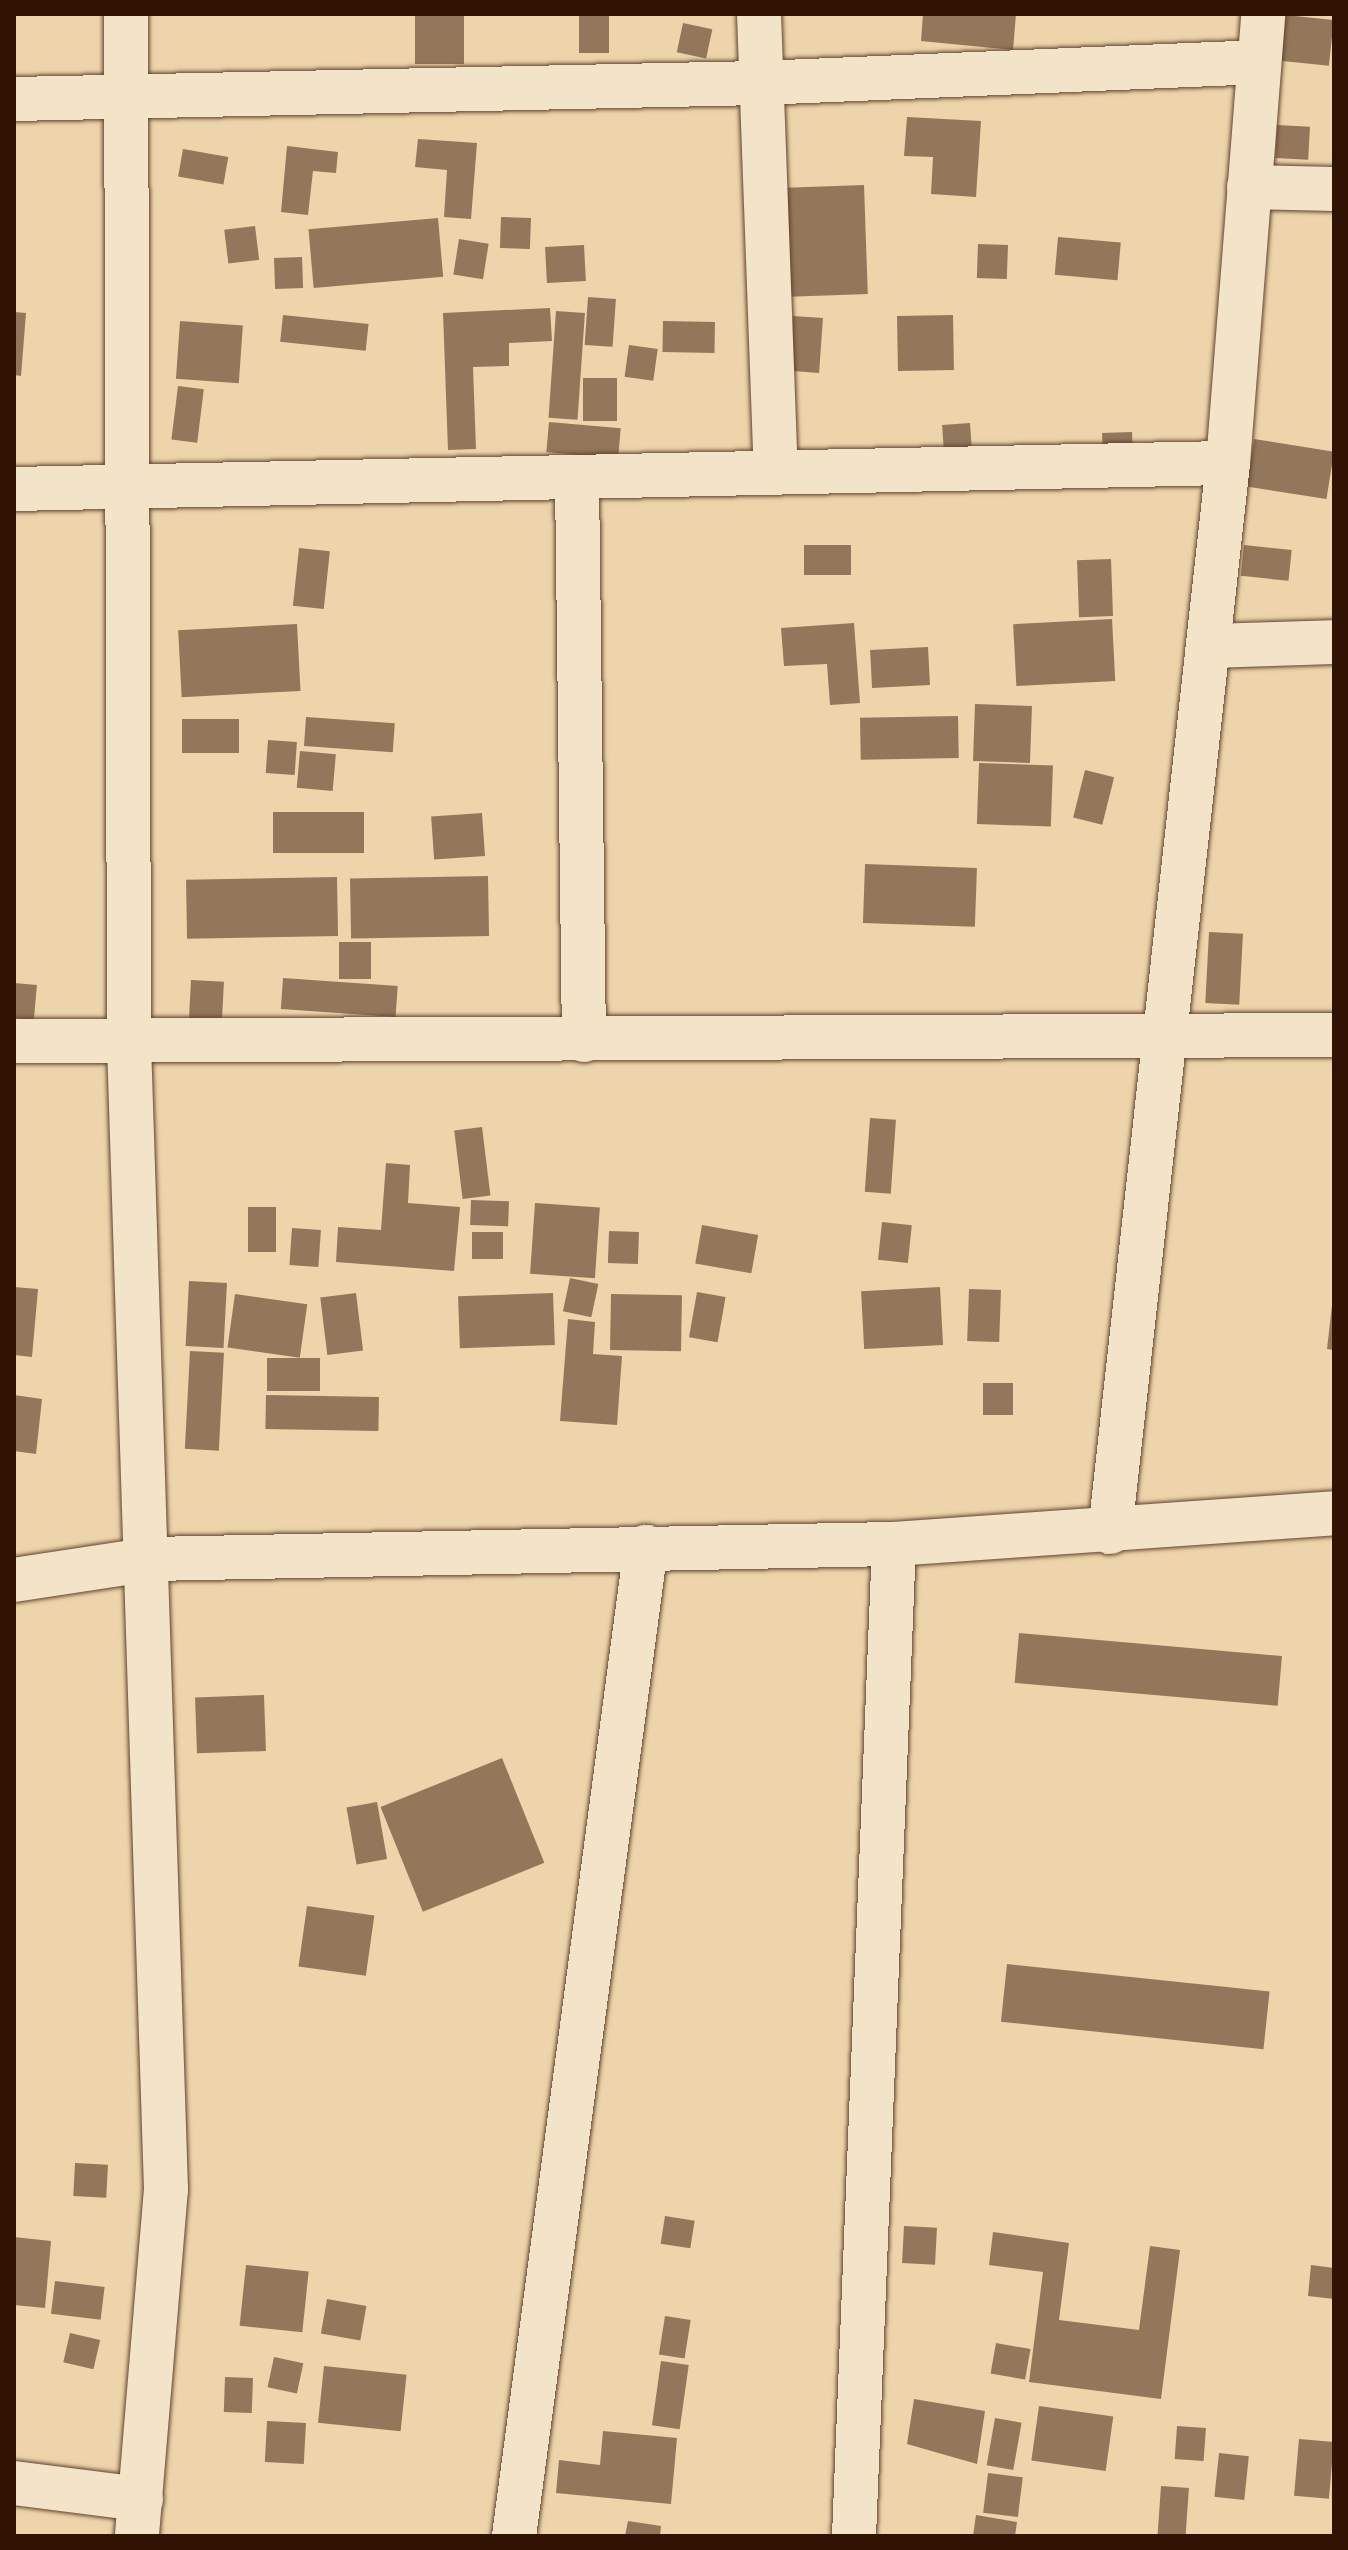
<!DOCTYPE html>
<style>
body{margin:0}
#map{position:relative;width:1348px;height:2550px;overflow:hidden;background:#edd4aa;font-family:"Old Standard TT",serif}
div>[style]{position:absolute}
.building>*{inset:0;background:#93775a;transform-origin:0 0}
.roads{filter:drop-shadow(0 0 2px #60432e) drop-shadow(0 0 2px #60432e)}
.minor>*{height:44px;margin:-22px;padding:0 22px;transform-origin:22px;border-radius:22px;background:#f3e3c8}
span{translate:-50% -50%;white-space:nowrap;text-align:center;line-height:1.15;-webkit-text-stroke:7px #f3e3c8;paint-order:stroke}
.frame{position:absolute;inset:0;border:16px solid #311304;pointer-events:none}
</style>
<div id="map">
<div class="building">
<i style="left:415px;top:14px;width:49px;height:50px"></i>
<i style="left:579px;top:14px;width:30px;height:39px"></i>
<i style="clip-path:polygon(923px 14px,1016px 14px,1013px 50px,921px 41px)"></i>
<i style="left:1285px;top:15px;width:49px;height:46px;rotate:6deg"></i>
<i style="left:683px;top:23px;width:30px;height:30px;rotate:12deg"></i>
<i style="clip-path:polygon(907px 117px,981px 121px,976px 197px,931px 194px,933px 157px,904px 156px)"></i>
<i style="left:1277px;top:125px;width:33px;height:33px;rotate:3deg"></i>
<i style="clip-path:polygon(418px 139px,477px 143px,471px 219px,444px 217px,447px 170px,415px 167px)"></i>
<i style="clip-path:polygon(287px 146px,338px 152px,336px 173px,313px 171px,308px 215px,281px 212px)"></i>
<i style="left:183px;top:149px;width:46px;height:28px;rotate:10deg"></i>
<i style="left:864px;top:185px;width:109px;height:78px;rotate:88deg"></i>
<i style="left:501px;top:217px;width:30px;height:31px;rotate:2deg"></i>
<i style="left:438px;top:218px;width:59px;height:130px;rotate:85deg"></i>
<i style="left:255px;top:226px;width:34px;height:31px;rotate:83deg"></i>
<i style="left:1058px;top:237px;width:63px;height:38px;rotate:5deg"></i>
<i style="left:459px;top:239px;width:30px;height:36px;rotate:9deg"></i>
<i style="left:978px;top:244px;width:30px;height:34px;rotate:2deg"></i>
<i style="left:584px;top:245px;width:36px;height:39px;rotate:87deg"></i>
<i style="left:302px;top:257px;width:31px;height:28px;rotate:88deg"></i>
<i style="left:588px;top:297px;width:28px;height:48px;rotate:4deg"></i>
<i style="clip-path:polygon(550px 308px,552px 341px,509px 343px,509px 366px,473px 367px,476px 449px,448px 450px,443px 313px)"></i>
<i style="left:556px;top:311px;width:29px;height:107px;rotate:4deg"></i>
<i style="clip-path:polygon(14px 312px,26px 313px,21px 376px,14px 375px)"></i>
<i style="left:283px;top:315px;width:86px;height:27px;rotate:6deg"></i>
<i style="left:953px;top:315px;width:55px;height:56px;rotate:89deg"></i>
<i style="left:793px;top:316px;width:30px;height:55px;rotate:4deg"></i>
<i style="left:180px;top:321px;width:63px;height:58px;rotate:4deg"></i>
<i style="left:663px;top:321px;width:52px;height:31px;rotate:1deg"></i>
<i style="left:629px;top:345px;width:29px;height:32px;rotate:8deg"></i>
<i style="left:583px;top:378px;width:34px;height:43px"></i>
<i style="left:178px;top:386px;width:26px;height:54px;rotate:7deg"></i>
<i style="left:549px;top:422px;width:72px;height:30px;rotate:5deg"></i>
<i style="left:970px;top:423px;width:28px;height:28px;rotate:86deg"></i>
<i style="left:1132px;top:432px;width:33px;height:30px;rotate:88deg"></i>
<i style="left:1254px;top:439px;width:81px;height:48px;rotate:9deg"></i>
<i style="left:851px;top:545px;width:30px;height:47px;rotate:90deg"></i>
<i style="left:1244px;top:545px;width:48px;height:31px;rotate:6deg"></i>
<i style="left:299px;top:548px;width:31px;height:58px;rotate:6deg"></i>
<i style="left:1111px;top:559px;width:57px;height:34px;rotate:88deg"></i>
<i style="left:1112px;top:619px;width:62px;height:99px;rotate:87deg"></i>
<i style="clip-path:polygon(854px 623px,860px 703px,830px 705px,827px 664px,784px 666px,781px 628px)"></i>
<i style="left:297px;top:624px;width:67px;height:119px;rotate:87deg"></i>
<i style="left:928px;top:647px;width:38px;height:58px;rotate:87deg"></i>
<i style="left:975px;top:704px;width:57px;height:57px;rotate:2deg"></i>
<i style="left:958px;top:716px;width:42px;height:98px;rotate:89deg"></i>
<i style="left:306px;top:717px;width:89px;height:29px;rotate:4deg"></i>
<i style="left:182px;top:719px;width:57px;height:34px"></i>
<i style="left:268px;top:740px;width:29px;height:33px;rotate:4deg"></i>
<i style="left:300px;top:751px;width:36px;height:37px;rotate:5deg"></i>
<i style="left:979px;top:763px;width:74px;height:61px;rotate:2deg"></i>
<i style="left:1085px;top:770px;width:30px;height:49px;rotate:14deg"></i>
<i style="left:364px;top:812px;width:41px;height:91px;rotate:90deg"></i>
<i style="left:482px;top:813px;width:43px;height:51px;rotate:86deg"></i>
<i style="left:865px;top:864px;width:112px;height:59px;rotate:2deg"></i>
<i style="left:488px;top:876px;width:60px;height:138px;rotate:89deg"></i>
<i style="left:337px;top:877px;width:59px;height:151px;rotate:89deg"></i>
<i style="left:1209px;top:932px;width:34px;height:71px;rotate:3deg"></i>
<i style="left:339px;top:942px;width:32px;height:37px"></i>
<i style="left:283px;top:978px;width:115px;height:31px;rotate:4deg"></i>
<i style="left:191px;top:980px;width:33px;height:51px;rotate:3deg"></i>
<i style="left:14px;top:983px;width:23px;height:35px;rotate:5deg"></i>
<i style="left:870px;top:1118px;width:26px;height:74px;rotate:4deg"></i>
<i style="left:482px;top:1127px;width:69px;height:28px;rotate:83deg"></i>
<i style="clip-path:polygon(386px 1163px,410px 1165px,408px 1203px,460px 1207px,454px 1271px,336px 1262px,338px 1227px,381px 1230px)"></i>
<i style="left:471px;top:1200px;width:38px;height:25px;rotate:2deg"></i>
<i style="left:535px;top:1203px;width:65px;height:71px;rotate:4deg"></i>
<i style="left:248px;top:1207px;width:28px;height:45px"></i>
<i style="left:882px;top:1222px;width:30px;height:38px;rotate:6deg"></i>
<i style="left:702px;top:1225px;width:57px;height:39px;rotate:10deg"></i>
<i style="left:292px;top:1228px;width:29px;height:37px;rotate:4deg"></i>
<i style="left:609px;top:1231px;width:30px;height:32px;rotate:2deg"></i>
<i style="left:472px;top:1232px;width:31px;height:27px"></i>
<i style="left:570px;top:1278px;width:29px;height:34px;rotate:12deg"></i>
<i style="left:189px;top:1281px;width:38px;height:65px;rotate:3deg"></i>
<i style="clip-path:polygon(14px 1287px,38px 1289px,32px 1357px,14px 1355px)"></i>
<i style="left:940px;top:1287px;width:58px;height:79px;rotate:87deg"></i>
<i style="clip-path:polygon(1334px 1288px,1334px 1350px,1327px 1349px)"></i>
<i style="left:969px;top:1289px;width:32px;height:52px;rotate:2deg"></i>
<i style="left:697px;top:1292px;width:29px;height:46px;rotate:10deg"></i>
<i style="left:356px;top:1293px;width:58px;height:36px;rotate:83deg"></i>
<i style="left:553px;top:1293px;width:52px;height:95px;rotate:88deg"></i>
<i style="left:235px;top:1294px;width:73px;height:54px;rotate:8deg"></i>
<i style="left:611px;top:1294px;width:71px;height:56px;rotate:1deg"></i>
<i style="clip-path:polygon(568px 1319px,595px 1322px,593px 1354px,622px 1356px,617px 1425px,560px 1421px)"></i>
<i style="left:190px;top:1351px;width:34px;height:98px;rotate:3deg"></i>
<i style="left:320px;top:1358px;width:33px;height:53px;rotate:90deg"></i>
<i style="left:983px;top:1383px;width:30px;height:32px"></i>
<i style="clip-path:polygon(14px 1395px,42px 1399px,36px 1454px,14px 1451px)"></i>
<i style="left:266px;top:1395px;width:113px;height:34px;rotate:1deg"></i>
<i style="left:1019px;top:1633px;width:264px;height:50px;rotate:5deg"></i>
<i style="left:264px;top:1695px;width:56px;height:69px;rotate:88deg"></i>
<i style="left:502px;top:1758px;width:113px;height:131px;rotate:68deg"></i>
<i style="left:377px;top:1802px;width:58px;height:31px;rotate:80deg"></i>
<i style="left:307px;top:1906px;width:68px;height:61px;rotate:8deg"></i>
<i style="left:1007px;top:1964px;width:264px;height:58px;rotate:6deg"></i>
<i style="left:75px;top:2163px;width:33px;height:33px;rotate:3deg"></i>
<i style="left:665px;top:2216px;width:30px;height:28px;rotate:9deg"></i>
<i style="left:904px;top:2226px;width:33px;height:37px;rotate:3deg"></i>
<i style="clip-path:polygon(993px 2232px,1069px 2243px,1059px 2320px,1139px 2330px,1150px 2246px,1180px 2250px,1161px 2399px,1029px 2382px,1043px 2272px,989px 2265px)"></i>
<i style="clip-path:polygon(14px 2237px,51px 2241px,45px 2308px,14px 2305px)"></i>
<i style="left:246px;top:2265px;width:63px;height:61px;rotate:6deg"></i>
<i style="clip-path:polygon(1311px 2265px,1334px 2268px,1334px 2299px,1308px 2296px)"></i>
<i style="left:55px;top:2281px;width:50px;height:33px;rotate:7deg"></i>
<i style="left:327px;top:2299px;width:40px;height:35px;rotate:10deg"></i>
<i style="left:665px;top:2316px;width:26px;height:39px;rotate:9deg"></i>
<i style="left:70px;top:2333px;width:31px;height:30px;rotate:13deg"></i>
<i style="left:996px;top:2343px;width:35px;height:31px;rotate:10deg"></i>
<i style="left:274px;top:2357px;width:30px;height:31px;rotate:12deg"></i>
<i style="left:661px;top:2361px;width:28px;height:65px;rotate:8deg"></i>
<i style="left:324px;top:2366px;width:83px;height:57px;rotate:6deg"></i>
<i style="left:225px;top:2377px;width:28px;height:35px;rotate:2deg"></i>
<i style="clip-path:polygon(914px 2399px,985px 2411px,977px 2464px,907px 2444px)"></i>
<i style="left:1039px;top:2406px;width:75px;height:55px;rotate:8deg"></i>
<i style="left:995px;top:2418px;width:27px;height:48px;rotate:10deg"></i>
<i style="left:267px;top:2421px;width:39px;height:41px;rotate:3deg"></i>
<i style="left:1177px;top:2426px;width:29px;height:33px;rotate:4deg"></i>
<i style="clip-path:polygon(603px 2431px,677px 2438px,671px 2504px,556px 2493px,559px 2460px,600px 2465px)"></i>
<i style="left:1299px;top:2439px;width:35px;height:57px;rotate:5deg"></i>
<i style="left:1219px;top:2453px;width:30px;height:44px;rotate:6deg"></i>
<i style="left:988px;top:2473px;width:35px;height:40px;rotate:7deg"></i>
<i style="left:1161px;top:2486px;width:28px;height:50px;rotate:4deg"></i>
<i style="clip-path:polygon(976px 2515px,1017px 2522px,1015px 2536px,973px 2536px)"></i>
<i style="clip-path:polygon(628px 2521px,661px 2526px,660px 2536px,625px 2536px)"></i>
</div>
<div class="roads">
<div class="minor">
<i style="left:126px;top:14px;width:1030px;rotate:89.83deg"></i>
<i style="left:129px;top:1044px;width:1146px;rotate:88.15deg"></i>
<i style="left:166px;top:2189px;width:348px;rotate:94.8deg"></i>
<i style="left:759px;top:14px;width:458px;rotate:87.9deg"></i>
<i style="left:14px;top:99px;width:746px;rotate:-1.23deg"></i>
<i style="left:760px;top:83px;width:499px;rotate:-2.4deg"></i>
<i style="left:1249px;top:187px;width:85px;rotate:1.3deg"></i>
<i style="left:577px;top:478px;width:562px;rotate:89.29deg"></i>
<i style="left:14px;top:489px;width:1214px;rotate:-1.23deg"></i>
<i style="left:1209px;top:646px;width:125px;rotate:-1.8deg"></i>
<i style="left:14px;top:1041px;width:1320px;rotate:-0.26deg"></i>
<i style="left:1110px;top:1532px;width:1075px;rotate:-83.7deg"></i>
<i style="left:1228px;top:463px;width:450px;rotate:-85.5deg"></i>
<i style="left:14px;top:1580px;width:139px;rotate:-8.7deg"></i>
<i style="left:151px;top:1559px;width:743px;rotate:-1.16deg"></i>
<i style="left:894px;top:1544px;width:441px;rotate:-4deg"></i>
<i style="left:14px;top:2483px;width:128px;rotate:7.2deg"></i>
<i style="left:514px;top:2536px;width:998px;rotate:-82.4deg"></i>
<i style="left:854px;top:2536px;width:993px;rotate:-87.69deg"></i>
</div>
</div>
<div class="frame"></div>
</div>
